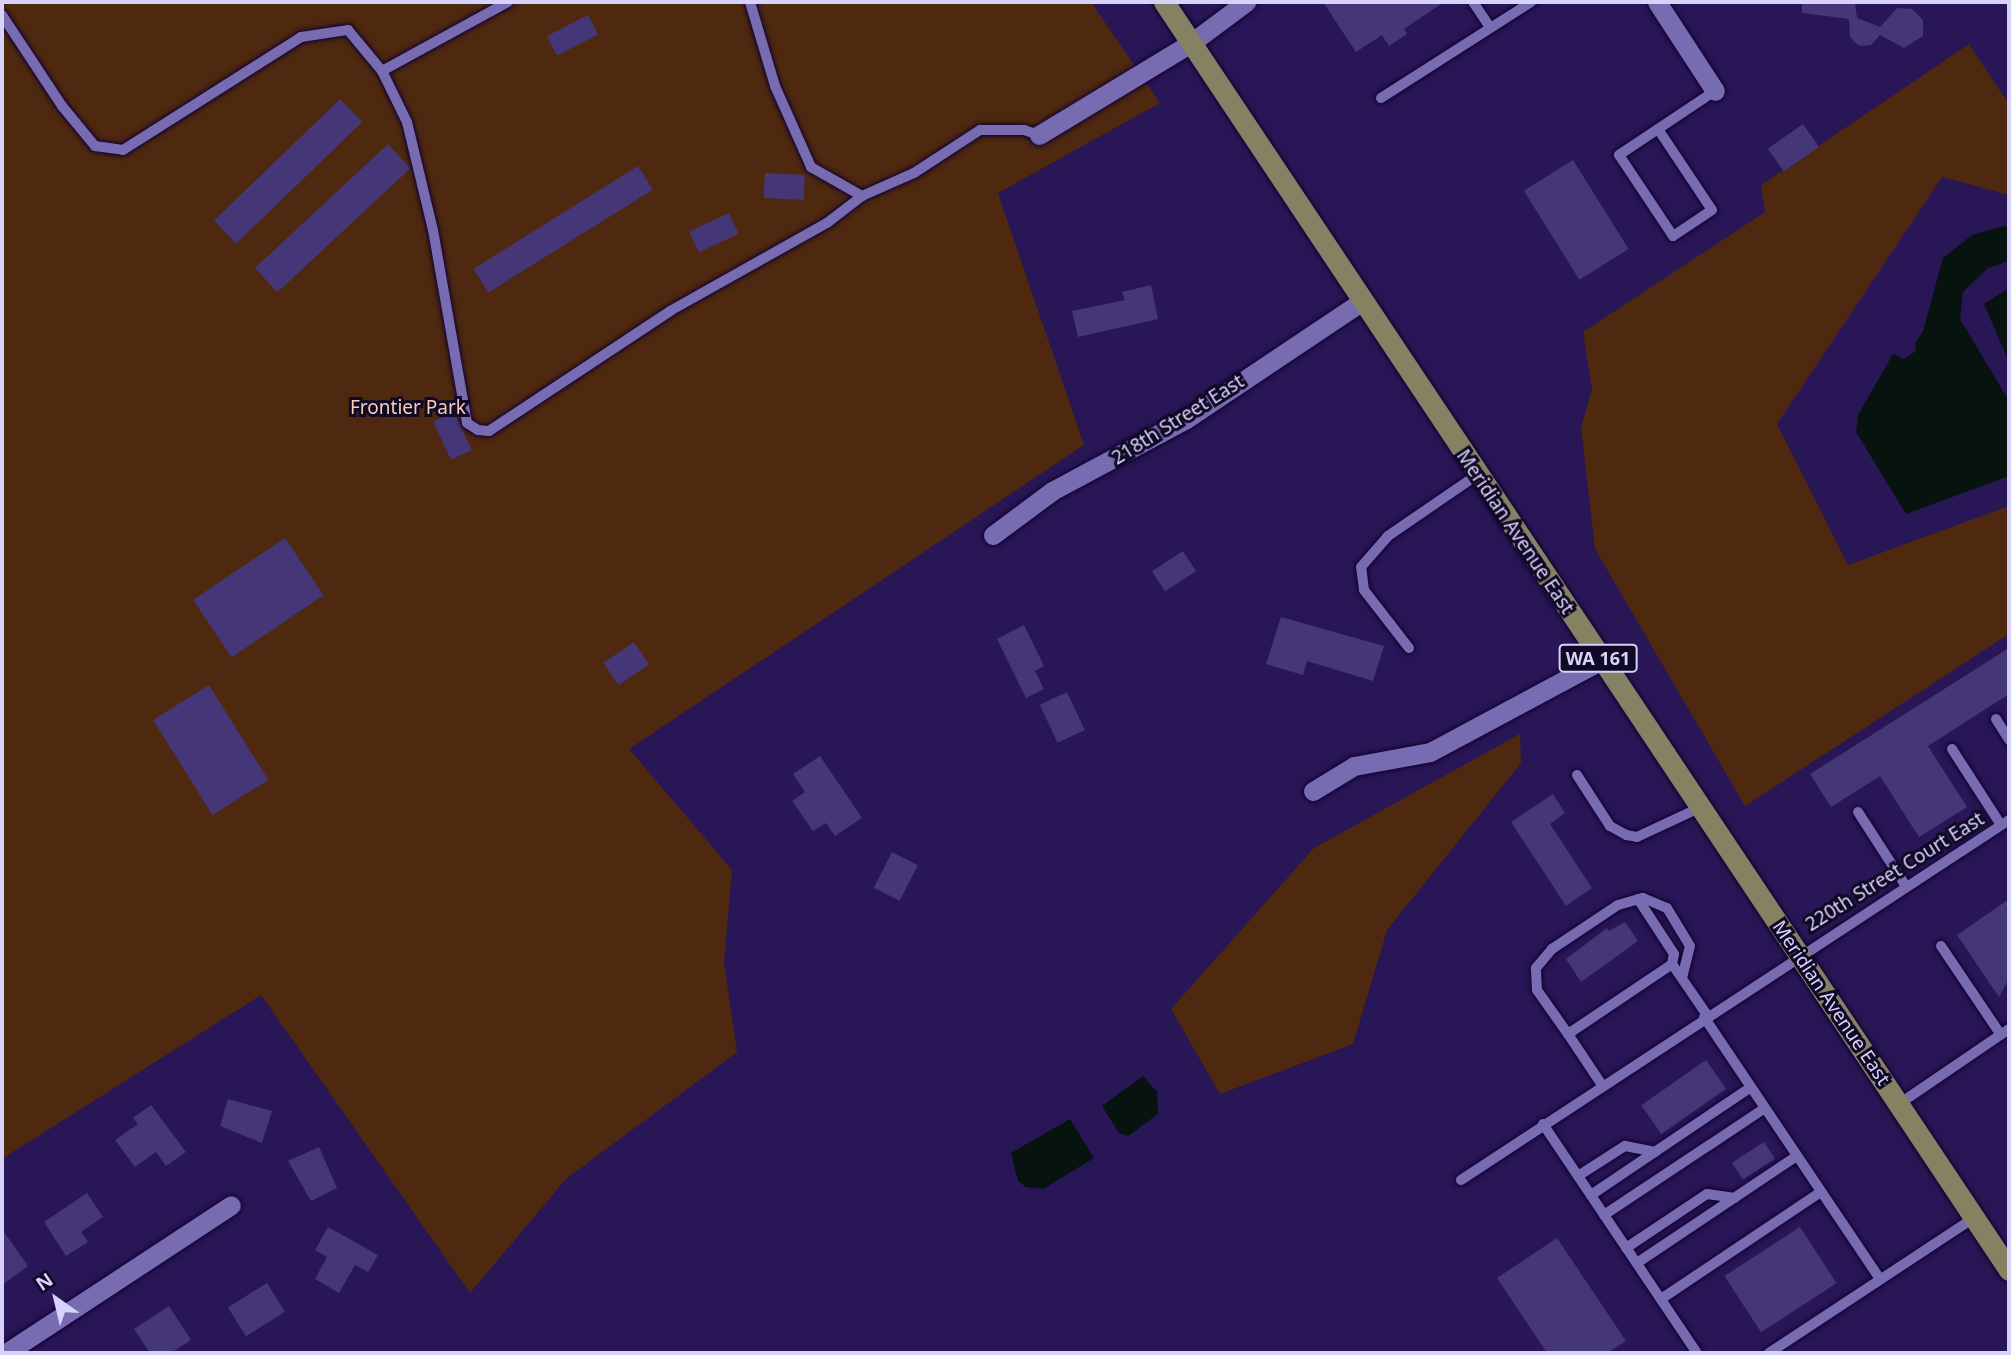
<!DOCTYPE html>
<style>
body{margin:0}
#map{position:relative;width:2011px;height:1355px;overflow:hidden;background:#291656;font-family:"Noto Sans",sans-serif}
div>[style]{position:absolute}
.green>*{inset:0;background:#4e280f}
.water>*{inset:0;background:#06130f}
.building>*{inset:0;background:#453678;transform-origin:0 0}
.roads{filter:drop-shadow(0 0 2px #120231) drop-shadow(0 0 2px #120231)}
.service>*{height:10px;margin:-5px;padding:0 5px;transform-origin:5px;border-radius:5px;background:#776bb2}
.minor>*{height:19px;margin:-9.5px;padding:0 9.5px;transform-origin:9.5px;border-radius:9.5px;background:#776bb2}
.primary>*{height:21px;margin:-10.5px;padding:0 10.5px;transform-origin:10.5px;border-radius:10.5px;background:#858163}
span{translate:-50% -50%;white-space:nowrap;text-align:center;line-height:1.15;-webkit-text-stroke:6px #100925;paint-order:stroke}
.shield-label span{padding:2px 5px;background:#100925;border:2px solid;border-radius:5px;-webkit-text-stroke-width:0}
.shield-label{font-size:18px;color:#d7d2fa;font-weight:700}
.park-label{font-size:19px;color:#f6cdb6}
.street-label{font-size:19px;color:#d7d2fa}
.frame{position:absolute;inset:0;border:4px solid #d7d2fa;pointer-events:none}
.north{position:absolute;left:21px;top:1264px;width:70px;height:70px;-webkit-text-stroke:5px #100925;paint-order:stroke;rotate:326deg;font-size:19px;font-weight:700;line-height:28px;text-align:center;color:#d7d2fa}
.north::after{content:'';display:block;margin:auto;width:24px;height:32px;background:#d7d2fa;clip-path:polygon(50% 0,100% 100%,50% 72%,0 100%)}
</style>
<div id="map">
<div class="green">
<i style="clip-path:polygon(2px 2px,1091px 2px,1160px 103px,998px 193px,1084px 445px,629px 749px,732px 870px,724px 962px,737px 1052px,566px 1179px,470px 1293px,261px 995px,2px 1159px)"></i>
<i style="clip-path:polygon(1969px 44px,2009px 104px,2009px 195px,1942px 177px,1777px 424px,1848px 565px,2009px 506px,2009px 634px,1745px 806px,1595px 549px,1581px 427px,1592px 389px,1583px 332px,1765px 212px,1761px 185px)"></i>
<i style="clip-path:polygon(1520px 734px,1521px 763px,1387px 930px,1353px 1044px,1220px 1094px,1171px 1009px,1314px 848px)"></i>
</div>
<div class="water">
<i style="clip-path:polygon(2004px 226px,2009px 228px,2009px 261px,1988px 268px,1963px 292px,1960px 319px,2009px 401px,2009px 476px,1906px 514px,1856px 432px,1858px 415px,1893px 354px,1904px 359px,1916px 351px,1915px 343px,1923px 331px,1943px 258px,1972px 235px)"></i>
<i style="clip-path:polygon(2009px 288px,2009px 362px,1984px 304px)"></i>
<i style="clip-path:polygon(1143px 1076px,1157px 1092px,1158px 1114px,1128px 1136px,1119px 1133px,1102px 1106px)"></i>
<i style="clip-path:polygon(1070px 1119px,1094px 1158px,1043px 1189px,1026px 1187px,1018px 1181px,1011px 1153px)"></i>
</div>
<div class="building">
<i style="clip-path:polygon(1323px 2px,1444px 2px,1404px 29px,1407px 34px,1389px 46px,1382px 35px,1356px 52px)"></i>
<i style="clip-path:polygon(1802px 2px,1855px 2px,1857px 18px,1880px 27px,1897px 8px,1912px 9px,1923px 20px,1923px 36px,1904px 48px,1880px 35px,1871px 45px,1859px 46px,1850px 37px,1849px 19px,1802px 13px)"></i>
<i style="left:588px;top:15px;width:22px;height:46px;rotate:63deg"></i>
<i style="left:340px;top:99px;width:32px;height:175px;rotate:46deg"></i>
<i style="left:1803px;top:124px;width:28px;height:43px;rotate:55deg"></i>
<i style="left:388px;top:144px;width:33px;height:182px;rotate:47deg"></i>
<i style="left:1573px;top:160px;width:105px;height:58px;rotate:58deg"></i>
<i style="left:638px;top:166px;width:28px;height:194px;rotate:58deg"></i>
<i style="left:765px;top:173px;width:40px;height:25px;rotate:3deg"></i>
<i style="left:729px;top:213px;width:23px;height:44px;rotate:65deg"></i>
<i style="clip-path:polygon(1151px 285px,1158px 319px,1078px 337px,1072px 311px,1125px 300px,1122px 292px)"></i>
<i style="left:454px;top:412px;width:42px;height:23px;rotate:65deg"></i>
<i style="left:285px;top:538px;width:69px;height:111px;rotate:56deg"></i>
<i style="left:1183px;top:551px;width:24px;height:37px;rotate:57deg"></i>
<i style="clip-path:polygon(1281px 617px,1384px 646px,1373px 681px,1307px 661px,1303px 675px,1266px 664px)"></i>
<i style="clip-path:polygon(1024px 625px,1044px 666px,1035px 671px,1044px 689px,1026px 698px,997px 639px)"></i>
<i style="left:634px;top:642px;width:27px;height:37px;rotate:56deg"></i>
<i style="clip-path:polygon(2009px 648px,2009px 694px,1928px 746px,1967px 807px,1919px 837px,1880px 776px,1831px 807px,1810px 774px)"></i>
<i style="left:209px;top:685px;width:112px;height:66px;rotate:58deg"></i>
<i style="left:1067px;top:692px;width:42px;height:30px;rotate:65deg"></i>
<i style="clip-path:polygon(820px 756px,862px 818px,835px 836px,826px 823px,813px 831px,792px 801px,805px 792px,793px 774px)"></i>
<i style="clip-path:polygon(1553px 794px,1565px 813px,1550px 824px,1592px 888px,1566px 906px,1511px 822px)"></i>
<i style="left:892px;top:852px;width:29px;height:40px;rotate:27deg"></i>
<i style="clip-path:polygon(2009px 899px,2009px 978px,1999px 997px,1957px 935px)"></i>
<i style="clip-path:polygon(1625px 922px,1638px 941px,1581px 982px,1566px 959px,1607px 928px,1609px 931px)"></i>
<i style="left:1706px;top:1060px;width:35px;height:79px;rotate:55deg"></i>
<i style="clip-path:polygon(228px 1099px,272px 1111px,262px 1143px,220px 1126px)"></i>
<i style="clip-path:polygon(151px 1105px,186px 1152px,166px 1166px,156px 1152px,135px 1167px,115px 1140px,138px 1124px,133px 1118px)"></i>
<i style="left:1764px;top:1142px;width:20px;height:38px;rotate:57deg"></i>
<i style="clip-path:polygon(319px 1147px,337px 1188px,311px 1201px,288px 1161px)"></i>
<i style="clip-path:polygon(87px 1193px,103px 1217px,81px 1232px,88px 1242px,66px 1256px,44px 1222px)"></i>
<i style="clip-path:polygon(328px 1227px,378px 1255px,368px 1272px,355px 1265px,339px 1293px,315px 1279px,327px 1257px,315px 1250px)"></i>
<i style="left:1800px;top:1227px;width:67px;height:90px;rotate:57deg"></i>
<i style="clip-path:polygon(2px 1229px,28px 1266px,2px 1285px)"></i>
<i style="clip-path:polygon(1557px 1238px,1626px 1341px,1607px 1353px,1547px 1353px,1497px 1278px)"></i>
<i style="left:267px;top:1283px;width:34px;height:46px;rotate:58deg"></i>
<i style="clip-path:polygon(169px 1306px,191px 1340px,171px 1353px,150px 1353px,134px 1329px)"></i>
</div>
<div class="roads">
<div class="service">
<i style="left:750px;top:2px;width:88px;rotate:73.4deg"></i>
<i style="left:775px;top:86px;width:89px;rotate:66deg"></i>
<i style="left:811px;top:167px;width:59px;rotate:29.6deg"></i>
<i style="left:1473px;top:2px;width:30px;rotate:56deg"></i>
<i style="left:2px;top:15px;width:109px;rotate:56.6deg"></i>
<i style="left:62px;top:106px;width:52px;rotate:50.5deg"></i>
<i style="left:95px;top:146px;width:28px;rotate:8deg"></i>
<i style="left:123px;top:150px;width:211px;rotate:-32.4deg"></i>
<i style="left:301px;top:37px;width:48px;rotate:-8.5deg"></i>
<i style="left:348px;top:30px;width:53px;rotate:50.3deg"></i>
<i style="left:382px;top:71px;width:57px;rotate:63.9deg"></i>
<i style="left:407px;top:122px;width:111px;rotate:76.5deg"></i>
<i style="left:433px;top:230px;width:196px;rotate:80deg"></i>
<i style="left:467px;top:423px;width:13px;rotate:32deg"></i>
<i style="left:478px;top:430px;width:11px;rotate:5deg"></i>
<i style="left:489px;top:431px;width:217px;rotate:-33.5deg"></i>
<i style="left:670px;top:311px;width:180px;rotate:-29.3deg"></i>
<i style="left:827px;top:223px;width:44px;rotate:-37.6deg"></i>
<i style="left:862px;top:196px;width:57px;rotate:-23.9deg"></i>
<i style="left:914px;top:173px;width:79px;rotate:-33.1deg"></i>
<i style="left:980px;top:130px;width:44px"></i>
<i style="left:1024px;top:130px;width:16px;rotate:18deg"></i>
<i style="left:382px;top:71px;width:144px;rotate:-28.7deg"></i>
<i style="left:1381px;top:98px;width:178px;rotate:-32.6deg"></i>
<i style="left:1658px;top:129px;width:97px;rotate:56.3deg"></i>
<i style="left:1712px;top:210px;width:47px;rotate:146.3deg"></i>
<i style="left:1673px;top:236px;width:97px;rotate:-123.7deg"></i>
<i style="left:1619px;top:155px;width:115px;rotate:-33.7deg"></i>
<i style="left:1409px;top:648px;width:73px;rotate:-127.8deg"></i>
<i style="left:1364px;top:590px;width:23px;rotate:-97deg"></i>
<i style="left:1361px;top:567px;width:41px;rotate:-48.9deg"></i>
<i style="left:1388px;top:536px;width:108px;rotate:-34.4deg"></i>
<i style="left:1996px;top:719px;width:25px;rotate:58deg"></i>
<i style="left:1952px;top:749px;width:90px;rotate:57.2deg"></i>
<i style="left:1577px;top:775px;width:61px;rotate:57.1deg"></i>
<i style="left:1610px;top:826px;width:18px;rotate:29deg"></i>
<i style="left:1626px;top:835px;width:11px;rotate:10deg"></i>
<i style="left:1637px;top:837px;width:68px;rotate:-25.1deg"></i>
<i style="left:1858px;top:812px;width:87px;rotate:57.2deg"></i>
<i style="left:1638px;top:899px;width:66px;rotate:56.8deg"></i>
<i style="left:1674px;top:954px;width:10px;rotate:101deg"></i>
<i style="left:1941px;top:946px;width:107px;rotate:56deg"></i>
<i style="left:1704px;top:1017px;width:316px;rotate:56.1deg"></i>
<i style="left:1568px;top:1034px;width:54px;rotate:-125.2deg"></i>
<i style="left:1537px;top:990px;width:22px;rotate:-93deg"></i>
<i style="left:1536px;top:968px;width:25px;rotate:-50deg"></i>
<i style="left:1552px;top:949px;width:79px;rotate:-33.7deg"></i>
<i style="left:1618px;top:905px;width:26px;rotate:-16deg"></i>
<i style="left:1643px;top:898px;width:26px;rotate:23deg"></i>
<i style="left:1667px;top:908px;width:44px;rotate:58.8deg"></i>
<i style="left:1690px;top:946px;width:32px;rotate:104deg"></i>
<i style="left:1602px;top:1085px;width:61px;rotate:-123.7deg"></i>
<i style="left:1568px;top:1034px;width:125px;rotate:-33.9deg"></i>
<i style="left:1672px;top:964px;width:62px;rotate:55.5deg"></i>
<i style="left:1899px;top:1104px;width:133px;rotate:-34.3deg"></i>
<i style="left:1543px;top:1124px;width:276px;rotate:56.1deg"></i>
<i style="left:1578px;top:1176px;width:56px;rotate:-32.6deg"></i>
<i style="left:1625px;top:1146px;width:31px;rotate:11deg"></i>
<i style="left:1461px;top:1180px;width:656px;rotate:-33.3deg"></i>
<i style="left:1591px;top:1195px;width:193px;rotate:-34deg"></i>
<i style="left:1604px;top:1215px;width:193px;rotate:-33.6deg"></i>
<i style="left:1626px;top:1248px;width:97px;rotate:-33.7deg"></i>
<i style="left:1707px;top:1194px;width:28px;rotate:8deg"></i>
<i style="left:1637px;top:1263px;width:192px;rotate:-33.8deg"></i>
<i style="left:1661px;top:1299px;width:192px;rotate:-33.8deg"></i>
<i style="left:1769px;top:1353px;width:245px;rotate:-33.4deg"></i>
</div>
<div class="minor">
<i style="left:1657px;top:2px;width:106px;rotate:56.9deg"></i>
<i style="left:1039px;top:135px;width:178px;rotate:-31.2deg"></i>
<i style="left:1191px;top:43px;width:69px;rotate:-36.7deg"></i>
<i style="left:993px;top:535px;width:74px;rotate:-36.7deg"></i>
<i style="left:1052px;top:491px;width:152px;rotate:-28.2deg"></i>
<i style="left:1186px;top:419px;width:212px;rotate:-33.8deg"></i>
<i style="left:1313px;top:791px;width:48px;rotate:-31.4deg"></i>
<i style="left:1354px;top:766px;width:77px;rotate:-10.4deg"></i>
<i style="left:1430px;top:752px;width:193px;rotate:-28.2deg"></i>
<i style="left:6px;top:1353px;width:269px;rotate:-33.3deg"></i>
</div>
<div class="primary">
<i style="left:1164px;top:2px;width:1524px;rotate:56.32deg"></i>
</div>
</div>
<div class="shield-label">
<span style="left:1598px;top:658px">WA 161</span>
</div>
<div class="park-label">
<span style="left:408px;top:408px">Frontier Park</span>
</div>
<div class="street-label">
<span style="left:1178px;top:420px;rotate:-32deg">218th Street East</span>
<span style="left:1515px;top:532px;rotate:56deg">Meridian Avenue East</span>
<span style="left:1895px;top:872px;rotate:-32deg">220th Street Court East</span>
<span style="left:1831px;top:1003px;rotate:56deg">Meridian Avenue East</span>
</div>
<div class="frame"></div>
<div class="north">N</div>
</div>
